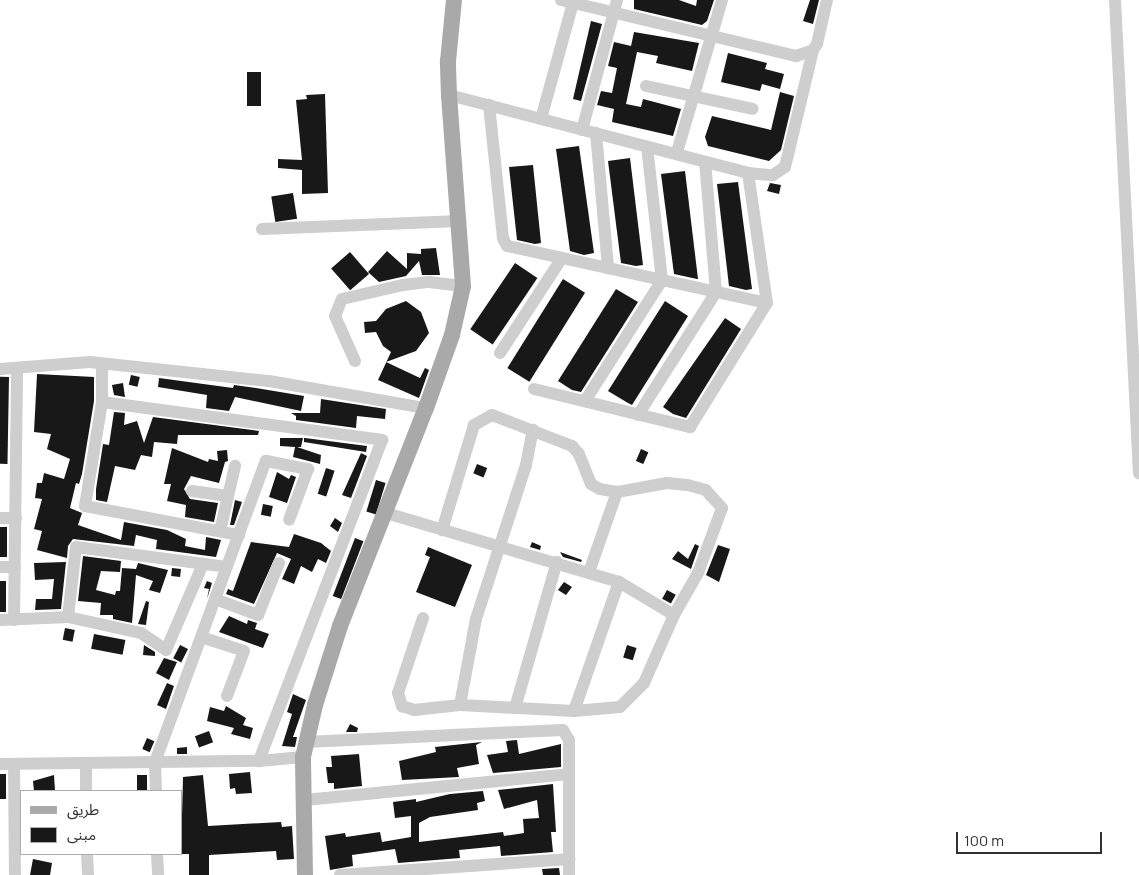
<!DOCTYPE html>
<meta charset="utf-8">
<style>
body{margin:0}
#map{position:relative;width:1139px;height:875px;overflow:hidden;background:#fff;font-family:Manrope,"Noto Sans Arabic",sans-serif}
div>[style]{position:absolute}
.building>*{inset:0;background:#181818;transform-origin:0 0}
.minor>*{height:12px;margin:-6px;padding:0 6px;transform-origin:6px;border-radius:6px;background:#cecece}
.major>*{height:16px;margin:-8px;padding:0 8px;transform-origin:8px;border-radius:8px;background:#a9a9a9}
span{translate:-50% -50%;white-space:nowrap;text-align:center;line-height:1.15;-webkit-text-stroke:5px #fff;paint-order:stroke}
.legend{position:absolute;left:20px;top:790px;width:162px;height:65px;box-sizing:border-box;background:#fff;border:1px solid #adadad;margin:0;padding:6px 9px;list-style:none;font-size:15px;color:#313131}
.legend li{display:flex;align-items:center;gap:10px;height:25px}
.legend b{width:25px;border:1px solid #adadad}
.scale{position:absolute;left:956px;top:832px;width:146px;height:22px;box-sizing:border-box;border:2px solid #313131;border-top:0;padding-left:6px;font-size:15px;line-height:18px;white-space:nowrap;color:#313131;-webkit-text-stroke:4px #fff;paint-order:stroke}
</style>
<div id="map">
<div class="building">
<i style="clip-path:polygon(634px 0,679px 0,696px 6px,697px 0,714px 0,707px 21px,702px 25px,634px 9px)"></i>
<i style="clip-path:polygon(810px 0,819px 0,813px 24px,803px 21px)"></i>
<i style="clip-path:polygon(591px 21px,602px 24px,581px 101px,573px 99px)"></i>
<i style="clip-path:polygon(634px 32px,699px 43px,692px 71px,656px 63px,658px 56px,637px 52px,626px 104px,641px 107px,643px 99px,681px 109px,673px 136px,612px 122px,614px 109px,597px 105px,601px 91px,612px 93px,617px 68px,608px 66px,614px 42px,631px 46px)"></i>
<i style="clip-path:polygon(728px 53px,767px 63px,765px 69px,784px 74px,780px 89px,762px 84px,760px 91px,721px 82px)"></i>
<i style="left:247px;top:72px;width:14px;height:34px"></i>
<i style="clip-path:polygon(780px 92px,794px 96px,781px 150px,769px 161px,708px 146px,705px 137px,712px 116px,771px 130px)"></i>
<i style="clip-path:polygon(325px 94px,328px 193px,302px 194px,302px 170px,278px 168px,278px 159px,302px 160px,296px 100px,307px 99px,306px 95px)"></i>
<i style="clip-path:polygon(579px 146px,594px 253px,584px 255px,570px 251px,556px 149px)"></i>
<i style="clip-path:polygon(630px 158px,643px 265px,636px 266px,621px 263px,608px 161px)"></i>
<i style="clip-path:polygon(533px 165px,541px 243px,535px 244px,517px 240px,509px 167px)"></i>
<i style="clip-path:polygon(685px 171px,698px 279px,697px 279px,674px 274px,661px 174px)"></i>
<i style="clip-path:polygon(738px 182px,752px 289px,746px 290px,729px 286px,717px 184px)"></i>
<i style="clip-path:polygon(770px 183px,781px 185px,779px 194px,767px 191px)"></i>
<i style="left:293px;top:193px;width:26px;height:22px;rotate:81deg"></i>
<i style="clip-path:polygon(436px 248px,440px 275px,422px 275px,419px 261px,406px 276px,379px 282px,368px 272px,387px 251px,407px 269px,407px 253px,421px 254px,421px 249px)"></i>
<i style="left:350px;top:252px;width:29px;height:25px;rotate:49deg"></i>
<i style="left:515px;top:263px;width:27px;height:80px;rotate:34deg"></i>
<i style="left:563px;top:279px;width:26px;height:105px;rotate:32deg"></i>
<i style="clip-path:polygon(616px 289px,638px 302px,581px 392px,572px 390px,558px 381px)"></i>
<i style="clip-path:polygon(406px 301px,421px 312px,429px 333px,416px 351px,386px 362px,420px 378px,425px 368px,429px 370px,419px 398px,378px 380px,391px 352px,383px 346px,376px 332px,365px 333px,364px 322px,376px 321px,386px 309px)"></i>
<i style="clip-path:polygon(665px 301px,688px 316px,632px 405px,628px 403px,608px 391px)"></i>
<i style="clip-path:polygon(725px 318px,741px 329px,686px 418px,673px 414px,663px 407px)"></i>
<i style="clip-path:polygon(37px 374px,94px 377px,94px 401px,82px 474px,79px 484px,76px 483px,70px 508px,82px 513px,78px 525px,121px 540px,124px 522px,167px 530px,186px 539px,185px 546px,205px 550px,206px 537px,221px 540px,216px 557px,156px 549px,157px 540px,136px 535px,134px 546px,73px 539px,68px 546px,67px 558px,37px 550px,42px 531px,34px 529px,42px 499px,35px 498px,37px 483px,42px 483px,44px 473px,64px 479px,70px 459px,47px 449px,51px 434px,34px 432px)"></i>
<i style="left:131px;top:375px;width:9px;height:10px;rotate:13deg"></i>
<i style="left:9px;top:377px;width:87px;height:9px;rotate:91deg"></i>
<i style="clip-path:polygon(159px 378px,233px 388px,234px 385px,256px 388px,304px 396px,301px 411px,235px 397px,229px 411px,206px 408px,207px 395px,158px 387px)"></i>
<i style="clip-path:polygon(123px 383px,125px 397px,114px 395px,112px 385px)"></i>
<i style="clip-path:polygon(321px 399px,386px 409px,385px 419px,357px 416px,356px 428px,296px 420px,296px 416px,291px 413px,320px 413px)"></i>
<i style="clip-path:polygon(114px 412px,125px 413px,124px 425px,137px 421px,144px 443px,153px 417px,259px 431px,258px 435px,178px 435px,177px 444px,154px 442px,152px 457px,141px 455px,135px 470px,115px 466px,107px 502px,96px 500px,96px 489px,103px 444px,109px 445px)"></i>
<i style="clip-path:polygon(280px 438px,303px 438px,301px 447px,297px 447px,321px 455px,320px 464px,293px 457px,295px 447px,280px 446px)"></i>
<i style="clip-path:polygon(304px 438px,305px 438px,367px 446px,366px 452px,304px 442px)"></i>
<i style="clip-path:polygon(172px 448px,208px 462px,209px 459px,218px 461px,217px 451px,227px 450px,228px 461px,225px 462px,219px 483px,191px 476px,184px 489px,190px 499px,218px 503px,214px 522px,185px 517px,186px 505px,167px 501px,171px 484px,164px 484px)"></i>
<i style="left:641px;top:449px;width:8px;height:13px;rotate:23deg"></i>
<i style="clip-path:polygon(361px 453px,367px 456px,351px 498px,342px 495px)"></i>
<i style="left:477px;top:464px;width:11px;height:10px;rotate:22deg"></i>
<i style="left:326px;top:468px;width:9px;height:27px;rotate:18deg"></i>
<i style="clip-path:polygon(277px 472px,289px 479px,291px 475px,296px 477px,287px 503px,269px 497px)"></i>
<i style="left:376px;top:480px;width:10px;height:33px;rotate:17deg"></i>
<i style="clip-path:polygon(235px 500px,242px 502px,234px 525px,230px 525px)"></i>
<i style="left:263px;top:504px;width:10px;height:11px;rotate:11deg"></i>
<i style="clip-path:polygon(335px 518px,342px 523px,338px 532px,330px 526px)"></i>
<i style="left:0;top:527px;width:7px;height:30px"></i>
<i style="clip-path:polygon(294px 534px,321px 543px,331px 551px,326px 563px,318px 559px,312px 572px,301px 566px,294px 584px,282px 579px,291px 559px,277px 553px,254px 604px,226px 594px,228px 589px,233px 591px,251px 542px,289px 547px)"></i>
<i style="left:355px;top:538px;width:9px;height:62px;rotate:21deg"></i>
<i style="clip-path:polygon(532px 542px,541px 546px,540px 550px,530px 547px)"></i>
<i style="clip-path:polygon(695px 544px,699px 546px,691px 569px,672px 559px,678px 551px,688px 559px)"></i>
<i style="clip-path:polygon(718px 545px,730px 549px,719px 582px,706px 575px)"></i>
<i style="clip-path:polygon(428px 547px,472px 565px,455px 607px,416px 592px,430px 557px,425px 555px)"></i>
<i style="clip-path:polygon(560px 552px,582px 560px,581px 562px,563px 557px)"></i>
<i style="clip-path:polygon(83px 556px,121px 561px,120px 572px,101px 571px,96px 590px,115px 595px,116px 591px,120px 591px,122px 568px,136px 569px,138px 563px,168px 570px,160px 593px,149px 590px,153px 581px,136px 575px,132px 623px,113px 619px,113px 615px,100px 615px,101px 603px,78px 601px)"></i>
<i style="clip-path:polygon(66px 562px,61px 609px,35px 610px,36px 599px,52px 599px,54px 579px,35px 580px,34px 563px)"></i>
<i style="left:172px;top:568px;width:9px;height:8px;rotate:6deg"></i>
<i style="left:0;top:581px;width:6px;height:31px"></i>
<i style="clip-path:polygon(207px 581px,212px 583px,207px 599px,209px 589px,204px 588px)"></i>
<i style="clip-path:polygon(564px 582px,572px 587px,566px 595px,558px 590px)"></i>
<i style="left:667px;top:590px;width:10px;height:10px;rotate:29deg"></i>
<i style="clip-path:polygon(146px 601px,149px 602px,146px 625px,138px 624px)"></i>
<i style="clip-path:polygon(229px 616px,247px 624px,248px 620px,257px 623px,255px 629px,269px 634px,263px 648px,219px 632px)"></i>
<i style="left:65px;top:628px;width:10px;height:12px;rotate:11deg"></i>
<i style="left:94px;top:634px;width:32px;height:15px;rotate:11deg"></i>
<i style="clip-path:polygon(144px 645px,155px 652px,155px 656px,143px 655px)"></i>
<i style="left:180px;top:645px;width:9px;height:15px;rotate:27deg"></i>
<i style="left:627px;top:645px;width:10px;height:13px;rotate:17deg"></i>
<i style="clip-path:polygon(164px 658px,177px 662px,169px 680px,156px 673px)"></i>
<i style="clip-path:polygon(167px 683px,174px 686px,166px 709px,157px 705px)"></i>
<i style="clip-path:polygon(293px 694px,306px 700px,293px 737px,297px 737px,295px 747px,282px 746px,292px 714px,287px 712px)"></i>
<i style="clip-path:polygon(226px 706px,246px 718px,243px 725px,253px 728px,250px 739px,231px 734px,234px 728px,207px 721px,210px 707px,224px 711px)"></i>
<i style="clip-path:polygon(350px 724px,358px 728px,357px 732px,346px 732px)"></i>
<i style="left:209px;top:731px;width:12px;height:15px;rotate:70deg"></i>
<i style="left:147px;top:738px;width:8px;height:12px;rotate:23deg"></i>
<i style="clip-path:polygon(517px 740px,519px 754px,561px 744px,561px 767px,493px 773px,487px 755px,508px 752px,506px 741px)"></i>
<i style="clip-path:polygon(482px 742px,476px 745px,479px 764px,457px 768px,459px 777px,402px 780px,399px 761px,436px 752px,435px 747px)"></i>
<i style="clip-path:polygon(187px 747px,187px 754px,177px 754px,177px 748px)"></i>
<i style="clip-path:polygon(359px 754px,362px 786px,334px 789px,334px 783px,328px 783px,326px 767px,332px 767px,331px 756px)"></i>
<i style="clip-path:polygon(250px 772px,252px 793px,236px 794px,235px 788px,230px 789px,229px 774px)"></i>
<i style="left:0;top:774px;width:6px;height:25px"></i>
<i style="clip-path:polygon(54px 775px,55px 791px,34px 791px,33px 781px)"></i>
<i style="left:137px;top:775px;width:10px;height:16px"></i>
<i style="clip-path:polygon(203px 775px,208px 826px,281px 822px,282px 827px,292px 826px,294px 859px,277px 860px,276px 851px,209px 855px,209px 875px,189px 875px,189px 854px,181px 854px,183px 777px)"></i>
<i style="clip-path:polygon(553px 784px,556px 832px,551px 832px,553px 852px,501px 856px,500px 846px,459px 850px,460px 858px,398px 863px,395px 849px,352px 855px,353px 866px,330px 870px,325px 836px,345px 833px,346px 837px,380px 832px,382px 842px,411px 837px,411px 816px,395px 818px,393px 802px,416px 799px,416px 802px,450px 794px,483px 791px,485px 801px,477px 803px,478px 810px,430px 817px,419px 823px,419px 842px,503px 832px,504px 836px,524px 833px,523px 819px,539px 818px,537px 800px,504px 809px,498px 790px)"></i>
<i style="clip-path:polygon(33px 859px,52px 863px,50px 875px,30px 875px)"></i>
<i style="clip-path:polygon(559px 868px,560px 875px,543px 875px,542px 869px)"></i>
</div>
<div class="minor">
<i style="left:561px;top:0;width:242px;rotate:13.4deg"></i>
<i style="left:796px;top:56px;width:18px;rotate:-19deg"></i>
<i style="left:813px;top:50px;width:7px;rotate:-56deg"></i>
<i style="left:817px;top:44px;width:45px;rotate:-77.2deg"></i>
<i style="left:1115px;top:0;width:474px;rotate:87.1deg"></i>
<i style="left:646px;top:86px;width:109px;rotate:12.1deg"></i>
<i style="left:449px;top:95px;width:309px;rotate:14.6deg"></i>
<i style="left:748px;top:173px;width:131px;rotate:81.7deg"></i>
<i style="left:767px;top:303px;width:266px;rotate:-167.6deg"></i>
<i style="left:507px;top:246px;width:9px;rotate:-117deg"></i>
<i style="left:503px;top:238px;width:134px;rotate:-96deg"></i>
<i style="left:541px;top:119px;width:120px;rotate:-74.6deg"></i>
<i style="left:582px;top:130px;width:135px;rotate:-74.9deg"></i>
<i style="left:596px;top:133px;width:136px;rotate:84.9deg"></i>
<i style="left:677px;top:152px;width:159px;rotate:-73.5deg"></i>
<i style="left:748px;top:173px;width:25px;rotate:5deg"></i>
<i style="left:773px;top:175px;width:14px;rotate:-34deg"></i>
<i style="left:785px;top:167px;width:120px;rotate:-76.5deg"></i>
<i style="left:262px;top:229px;width:198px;rotate:-2.3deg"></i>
<i style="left:500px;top:353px;width:113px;rotate:-56.9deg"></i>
<i style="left:355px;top:361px;width:49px;rotate:-114deg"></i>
<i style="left:335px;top:316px;width:18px;rotate:-68deg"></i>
<i style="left:342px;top:299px;width:63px;rotate:-12.9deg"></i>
<i style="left:403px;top:285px;width:26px;rotate:-7deg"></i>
<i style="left:429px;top:282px;width:34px;rotate:7deg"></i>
<i style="left:102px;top:364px;width:38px;rotate:90deg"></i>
<i style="left:102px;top:402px;width:105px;rotate:99.3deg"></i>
<i style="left:85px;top:506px;width:157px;rotate:10.7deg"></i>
<i style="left:0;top:369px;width:90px;rotate:-4.4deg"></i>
<i style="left:90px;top:362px;width:180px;rotate:6.1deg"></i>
<i style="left:269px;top:381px;width:159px;rotate:9.8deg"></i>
<i style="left:534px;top:389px;width:161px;rotate:13.7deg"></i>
<i style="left:690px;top:427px;width:146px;rotate:-58.2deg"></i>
<i style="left:585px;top:401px;width:143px;rotate:-57.5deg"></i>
<i style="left:662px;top:280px;width:134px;rotate:-96.4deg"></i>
<i style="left:102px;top:402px;width:283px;rotate:7.7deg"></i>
<i style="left:382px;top:440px;width:344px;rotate:111deg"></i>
<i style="left:638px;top:415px;width:146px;rotate:-57.6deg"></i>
<i style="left:716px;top:292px;width:130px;rotate:-94.8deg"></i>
<i style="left:192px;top:491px;width:36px;rotate:8deg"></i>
<i style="left:386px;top:513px;width:243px;rotate:16.5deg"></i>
<i style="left:619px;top:582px;width:64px;rotate:31deg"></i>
<i style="left:0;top:518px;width:16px"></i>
<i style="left:220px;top:531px;width:67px;rotate:-77deg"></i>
<i style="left:0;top:567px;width:15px"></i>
<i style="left:589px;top:572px;width:85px;rotate:-70.7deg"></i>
<i style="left:215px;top:599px;width:46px;rotate:20.4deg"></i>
<i style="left:258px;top:615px;width:56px;rotate:-68deg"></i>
<i style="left:68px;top:617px;width:70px;rotate:-83.5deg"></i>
<i style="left:76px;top:547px;width:152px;rotate:7.5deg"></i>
<i style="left:423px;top:618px;width:79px;rotate:108.4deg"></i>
<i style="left:398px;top:693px;width:14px;rotate:73deg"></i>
<i style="left:402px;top:706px;width:13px;rotate:18deg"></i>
<i style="left:414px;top:710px;width:46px;rotate:-6.2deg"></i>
<i style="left:460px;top:705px;width:114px;rotate:3deg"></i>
<i style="left:574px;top:711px;width:46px;rotate:-5deg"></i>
<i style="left:620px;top:707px;width:34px;rotate:-45deg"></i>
<i style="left:644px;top:683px;width:74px;rotate:-66.2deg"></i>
<i style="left:674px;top:615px;width:48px;rotate:-60.3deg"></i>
<i style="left:698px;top:573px;width:69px;rotate:-69.7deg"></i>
<i style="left:722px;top:508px;width:24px;rotate:-132deg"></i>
<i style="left:706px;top:490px;width:20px;rotate:-165deg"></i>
<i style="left:687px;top:485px;width:20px;rotate:-174deg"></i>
<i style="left:667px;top:483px;width:51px;rotate:169.8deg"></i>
<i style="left:617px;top:492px;width:17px;rotate:-170deg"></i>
<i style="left:600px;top:489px;width:10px;rotate:-151deg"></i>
<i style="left:591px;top:484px;width:32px;rotate:-112deg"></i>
<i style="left:579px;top:454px;width:11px;rotate:-131deg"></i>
<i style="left:572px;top:446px;width:86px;rotate:-158.8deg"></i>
<i style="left:492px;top:415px;width:21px;rotate:151deg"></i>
<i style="left:474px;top:425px;width:110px;rotate:106.9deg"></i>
<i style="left:0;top:620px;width:68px;rotate:-2.5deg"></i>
<i style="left:68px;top:617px;width:75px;rotate:12.4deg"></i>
<i style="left:141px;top:633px;width:30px;rotate:34deg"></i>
<i style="left:166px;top:650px;width:94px;rotate:-66.7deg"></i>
<i style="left:14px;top:620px;width:251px;rotate:-89.3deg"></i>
<i style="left:201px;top:637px;width:45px;rotate:18deg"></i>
<i style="left:244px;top:651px;width:48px;rotate:110.7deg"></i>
<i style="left:460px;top:705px;width:87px;rotate:-79.5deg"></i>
<i style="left:476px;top:619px;width:162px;rotate:-72deg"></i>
<i style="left:526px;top:465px;width:36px;rotate:-79deg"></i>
<i style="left:515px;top:708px;width:152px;rotate:-74deg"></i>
<i style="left:574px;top:711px;width:137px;rotate:-70.8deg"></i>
<i style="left:306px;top:742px;width:257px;rotate:-2.7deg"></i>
<i style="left:563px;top:730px;width:12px;rotate:59deg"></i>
<i style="left:569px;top:740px;width:135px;rotate:90deg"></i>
<i style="left:86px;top:763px;width:28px;rotate:90deg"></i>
<i style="left:0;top:764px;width:259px;rotate:-0.7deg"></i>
<i style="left:259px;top:761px;width:44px;rotate:-5.2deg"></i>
<i style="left:14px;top:764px;width:111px;rotate:89.5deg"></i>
<i style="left:156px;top:791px;width:29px;rotate:-92deg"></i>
<i style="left:155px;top:762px;width:321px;rotate:-69.8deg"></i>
<i style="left:266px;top:461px;width:43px;rotate:10.8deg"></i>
<i style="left:308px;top:469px;width:54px;rotate:110.4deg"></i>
<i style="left:305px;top:800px;width:265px;rotate:-5.6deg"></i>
<i style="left:87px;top:854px;width:21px;rotate:87deg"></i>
<i style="left:157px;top:854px;width:21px;rotate:87deg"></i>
<i style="left:340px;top:875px;width:230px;rotate:-4deg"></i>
</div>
<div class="major">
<i style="left:305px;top:875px;width:118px;rotate:-91deg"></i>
<i style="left:303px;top:757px;width:53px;rotate:-77deg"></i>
<i style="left:315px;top:705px;width:83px;rotate:-72.4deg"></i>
<i style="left:340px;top:626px;width:234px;rotate:-68.5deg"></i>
<i style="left:426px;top:408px;width:77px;rotate:-70.4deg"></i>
<i style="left:452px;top:335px;width:50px;rotate:-77.3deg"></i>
<i style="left:463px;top:286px;width:192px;rotate:-94.2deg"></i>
<i style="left:449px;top:95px;width:34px;rotate:-92deg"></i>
<i style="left:448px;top:61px;width:61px;rotate:-84.4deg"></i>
</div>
<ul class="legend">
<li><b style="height:6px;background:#a9a9a9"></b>طريق</li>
<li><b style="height:14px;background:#181818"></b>مبنى</li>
</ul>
<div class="scale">100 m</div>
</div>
